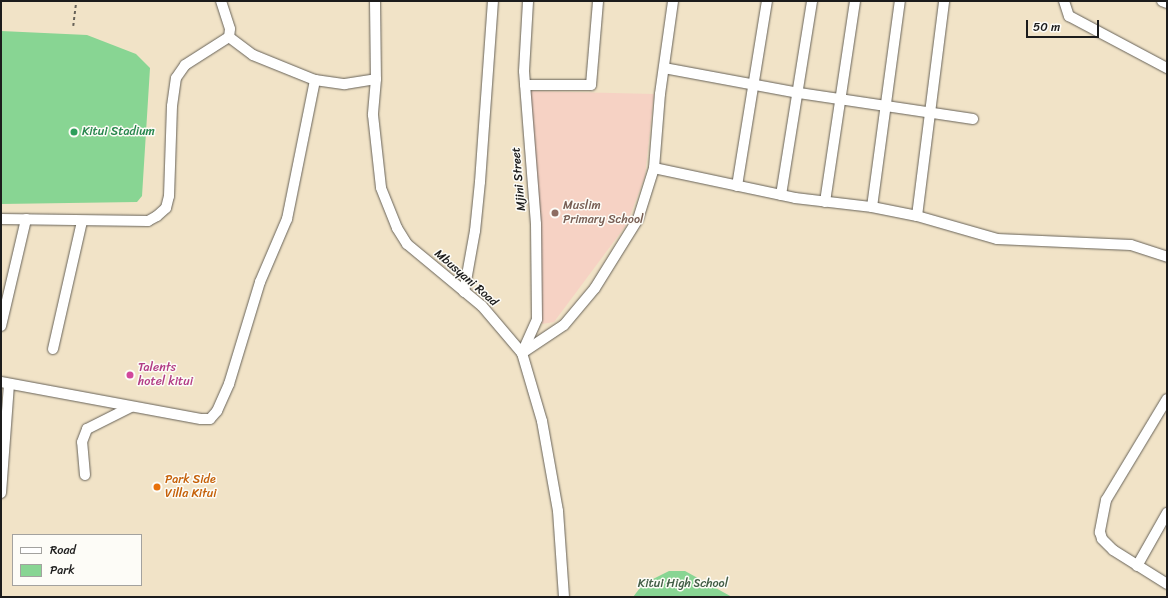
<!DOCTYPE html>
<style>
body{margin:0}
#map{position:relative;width:1168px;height:598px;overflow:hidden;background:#f1e3c7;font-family:Sriracha,sans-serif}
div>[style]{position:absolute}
.built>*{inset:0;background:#f6d2c4}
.green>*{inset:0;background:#88d593}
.path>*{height:1.5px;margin-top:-0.75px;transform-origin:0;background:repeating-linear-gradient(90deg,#676258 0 3px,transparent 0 6px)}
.roads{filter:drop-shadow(0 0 1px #676258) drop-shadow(0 0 1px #676258)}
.minor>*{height:10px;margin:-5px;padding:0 5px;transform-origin:5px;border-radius:5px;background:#fff}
.dots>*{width:11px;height:11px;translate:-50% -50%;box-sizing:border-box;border:2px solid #fdfcf7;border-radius:50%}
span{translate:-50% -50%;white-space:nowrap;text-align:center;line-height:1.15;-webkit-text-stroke:3px #fdfcf7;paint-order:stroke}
.leisure-label{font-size:12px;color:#27864d}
.left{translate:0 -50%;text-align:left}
.street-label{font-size:12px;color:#1c1c1c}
.education-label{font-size:12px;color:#785e54}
.hotel-label{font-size:12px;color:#b23c85}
.food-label{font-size:12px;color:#c56008}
.park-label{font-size:12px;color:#425d46}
.frame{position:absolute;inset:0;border:2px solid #1c1c1c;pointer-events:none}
.legend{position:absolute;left:12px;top:534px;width:130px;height:52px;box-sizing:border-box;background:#fdfcf7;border:1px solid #a3a29f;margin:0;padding:5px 7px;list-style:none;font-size:12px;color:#1c1c1c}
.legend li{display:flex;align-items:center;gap:8px;height:20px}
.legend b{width:20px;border:1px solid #a3a29f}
.scale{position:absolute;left:1026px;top:20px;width:73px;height:18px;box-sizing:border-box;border:2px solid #1c1c1c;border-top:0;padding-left:5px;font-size:12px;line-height:14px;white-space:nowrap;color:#1c1c1c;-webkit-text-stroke:3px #fdfcf7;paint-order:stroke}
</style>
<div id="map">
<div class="built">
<i style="clip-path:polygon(530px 91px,654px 94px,645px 176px,627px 224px,554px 322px,542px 324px)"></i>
</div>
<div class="green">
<i style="clip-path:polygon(1px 31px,87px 35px,136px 54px,150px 68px,142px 196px,137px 202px,1px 204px)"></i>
<i style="clip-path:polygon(669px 571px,685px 571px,732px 597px,633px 597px,643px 584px)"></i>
</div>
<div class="path">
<i style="left:73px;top:26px;width:25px;rotate:-83deg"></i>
</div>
<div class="roads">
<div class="minor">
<i style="left:221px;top:1px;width:29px;rotate:72deg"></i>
<i style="left:230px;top:29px;width:8px;rotate:97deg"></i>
<i style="left:229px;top:37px;width:30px;rotate:37deg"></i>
<i style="left:253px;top:55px;width:67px;rotate:22deg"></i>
<i style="left:315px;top:80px;width:30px;rotate:8deg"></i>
<i style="left:345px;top:84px;width:31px;rotate:-9deg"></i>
<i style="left:375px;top:1px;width:78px;rotate:89.3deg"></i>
<i style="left:376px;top:79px;width:36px;rotate:95deg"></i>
<i style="left:373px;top:115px;width:73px;rotate:83.7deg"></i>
<i style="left:381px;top:188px;width:43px;rotate:68.2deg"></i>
<i style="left:397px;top:228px;width:19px;rotate:58deg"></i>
<i style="left:407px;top:244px;width:97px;rotate:39.6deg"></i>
<i style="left:482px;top:306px;width:62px;rotate:49.6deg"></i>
<i style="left:522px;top:353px;width:71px;rotate:73.6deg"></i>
<i style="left:542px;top:421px;width:91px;rotate:79.9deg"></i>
<i style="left:558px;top:511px;width:86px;rotate:86deg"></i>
<i style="left:1064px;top:1px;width:16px;rotate:72deg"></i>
<i style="left:1069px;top:16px;width:111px;rotate:28deg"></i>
<i style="left:1162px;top:1px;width:5px;rotate:22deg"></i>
<i style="left:664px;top:68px;width:137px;rotate:10.5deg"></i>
<i style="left:799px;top:93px;width:176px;rotate:8.5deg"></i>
<i style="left:525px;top:85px;width:66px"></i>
<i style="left:591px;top:85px;width:84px;rotate:-85.2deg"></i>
<i style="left:654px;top:168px;width:144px;rotate:12deg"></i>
<i style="left:795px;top:198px;width:78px;rotate:6.7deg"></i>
<i style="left:872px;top:207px;width:46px;rotate:11.3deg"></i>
<i style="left:917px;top:216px;width:83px;rotate:16deg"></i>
<i style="left:997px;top:239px;width:134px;rotate:2.6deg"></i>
<i style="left:1131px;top:245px;width:38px;rotate:18deg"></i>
<i style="left:737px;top:186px;width:187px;rotate:-80.8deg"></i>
<i style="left:781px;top:195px;width:196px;rotate:-80.9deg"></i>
<i style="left:825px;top:202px;width:203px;rotate:-81.5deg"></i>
<i style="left:872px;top:207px;width:208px;rotate:-82.3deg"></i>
<i style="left:917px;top:216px;width:217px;rotate:-82.8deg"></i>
<i style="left:1px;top:219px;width:147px;rotate:0.8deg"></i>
<i style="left:148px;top:221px;width:10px;rotate:-29deg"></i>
<i style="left:157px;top:216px;width:12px;rotate:-42deg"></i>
<i style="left:166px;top:208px;width:12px;rotate:-76deg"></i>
<i style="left:169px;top:196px;width:90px;rotate:-88.1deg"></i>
<i style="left:172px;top:106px;width:28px;rotate:-82deg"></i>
<i style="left:176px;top:78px;width:16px;rotate:-55deg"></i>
<i style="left:185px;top:65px;width:52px;rotate:-32.5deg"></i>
<i style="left:464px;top:292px;width:62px;rotate:-79.8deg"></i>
<i style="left:475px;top:231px;width:49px;rotate:-84.2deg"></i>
<i style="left:480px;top:182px;width:181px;rotate:-85.9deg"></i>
<i style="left:1px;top:326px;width:110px;rotate:-76.8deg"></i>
<i style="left:53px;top:349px;width:131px;rotate:-77.2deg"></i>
<i style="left:522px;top:353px;width:50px;rotate:-33.7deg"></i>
<i style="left:564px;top:325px;width:48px;rotate:-50deg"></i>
<i style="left:595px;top:288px;width:81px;rotate:-58.1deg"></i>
<i style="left:638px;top:219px;width:53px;rotate:-72.6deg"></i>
<i style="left:654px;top:168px;width:74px;rotate:-85.4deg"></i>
<i style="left:660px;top:94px;width:94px;rotate:-82deg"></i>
<i style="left:522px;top:353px;width:37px;rotate:-66deg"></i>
<i style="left:537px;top:319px;width:95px;rotate:-90.6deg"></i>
<i style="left:536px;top:224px;width:153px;rotate:-94.5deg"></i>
<i style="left:524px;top:71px;width:70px;rotate:-86.7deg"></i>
<i style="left:1px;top:382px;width:203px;rotate:10.5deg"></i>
<i style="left:201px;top:419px;width:9px"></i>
<i style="left:210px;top:419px;width:11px;rotate:-49deg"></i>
<i style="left:217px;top:411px;width:30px;rotate:-66deg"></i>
<i style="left:229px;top:384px;width:107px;rotate:-73.1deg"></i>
<i style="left:260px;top:282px;width:69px;rotate:-66.8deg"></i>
<i style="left:287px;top:219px;width:142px;rotate:-78.6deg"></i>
<i style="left:1167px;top:399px;width:118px;rotate:121.1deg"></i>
<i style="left:1106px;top:500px;width:33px;rotate:101deg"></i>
<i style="left:1100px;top:532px;width:7px;rotate:74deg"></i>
<i style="left:1102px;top:539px;width:16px;rotate:45deg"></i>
<i style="left:1113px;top:550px;width:64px;rotate:32.2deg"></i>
<i style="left:85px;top:475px;width:33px;rotate:-95deg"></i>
<i style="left:82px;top:442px;width:14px;rotate:-69deg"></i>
<i style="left:87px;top:429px;width:49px;rotate:-26.6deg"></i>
<i style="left:1px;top:493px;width:109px;rotate:-85.8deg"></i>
<i style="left:1137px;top:566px;width:61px;rotate:-60.5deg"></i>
</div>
</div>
<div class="dots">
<i style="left:74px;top:132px;background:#2e9e5b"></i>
<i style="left:555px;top:213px;background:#8d6e63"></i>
<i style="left:130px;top:375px;background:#d1479c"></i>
<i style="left:157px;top:487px;background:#e8710a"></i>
</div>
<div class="leisure-label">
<span class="left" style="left:82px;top:132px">Kitui Stadium</span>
</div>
<div class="street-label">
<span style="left:519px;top:179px;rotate:-95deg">Mjini Street</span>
<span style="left:466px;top:278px;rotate:41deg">Mbusyani Road</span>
</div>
<div class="education-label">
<span class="left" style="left:563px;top:213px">Muslim<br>Primary School</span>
</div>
<div class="hotel-label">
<span class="left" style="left:138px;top:375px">Talents<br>hotel kitui</span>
</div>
<div class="food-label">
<span class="left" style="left:165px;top:487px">Park Side<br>Villa Kitui</span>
</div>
<div class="park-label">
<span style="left:683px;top:584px">Kitui High School</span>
</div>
<div class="frame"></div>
<ul class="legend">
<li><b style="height:5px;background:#fff"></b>Road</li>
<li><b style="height:11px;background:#88d593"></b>Park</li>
</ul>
<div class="scale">50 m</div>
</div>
